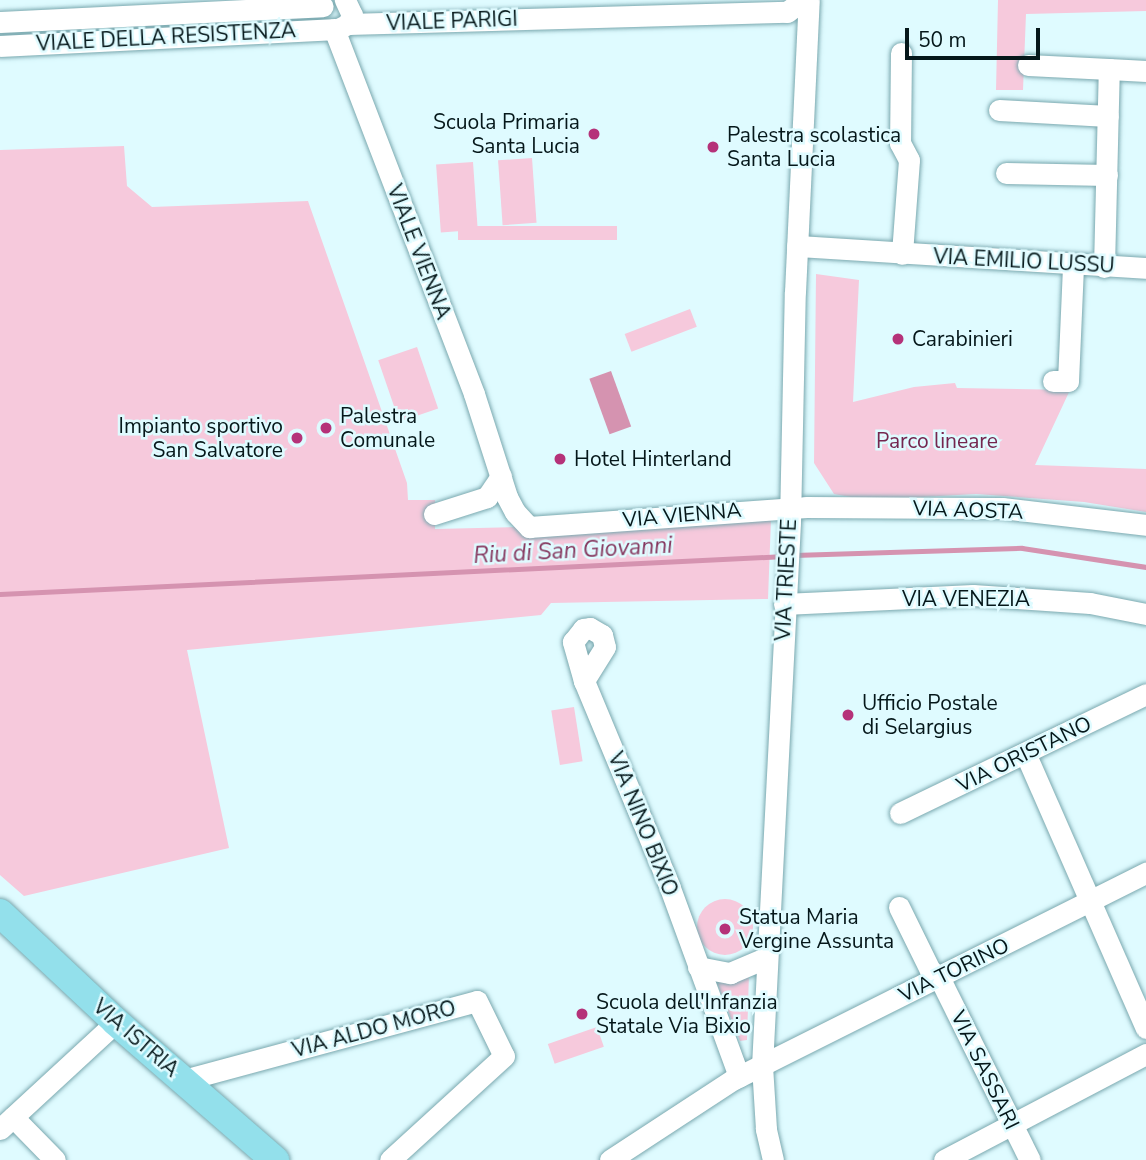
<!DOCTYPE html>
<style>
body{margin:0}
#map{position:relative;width:1146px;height:1160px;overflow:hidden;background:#dffbff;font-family:"Nunito Sans",sans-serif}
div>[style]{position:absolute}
.green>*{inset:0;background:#f6c9dc;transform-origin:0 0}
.round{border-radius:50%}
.water>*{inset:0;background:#d593b0;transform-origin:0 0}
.stream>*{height:5px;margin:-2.5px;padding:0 2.5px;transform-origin:2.5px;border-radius:2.5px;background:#d593b0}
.roads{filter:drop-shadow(0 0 2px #7aa8af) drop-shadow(0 0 2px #7aa8af)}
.minor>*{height:21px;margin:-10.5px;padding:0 10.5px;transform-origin:10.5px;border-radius:10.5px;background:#fff}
.major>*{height:28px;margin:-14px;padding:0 14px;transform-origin:14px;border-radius:14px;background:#93e0eb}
.dots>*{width:19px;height:19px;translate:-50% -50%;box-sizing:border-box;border:4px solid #dffbff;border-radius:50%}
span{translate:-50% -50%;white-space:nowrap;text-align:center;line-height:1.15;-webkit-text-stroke:5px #dffbff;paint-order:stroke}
.street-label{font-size:21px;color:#05171a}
.poi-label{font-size:21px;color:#05171a}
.right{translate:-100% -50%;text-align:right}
.left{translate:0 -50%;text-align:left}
.park-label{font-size:21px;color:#74264f}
.water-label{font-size:23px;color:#86375f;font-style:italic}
.scale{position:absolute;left:905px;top:28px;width:135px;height:32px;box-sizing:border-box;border:4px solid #05171a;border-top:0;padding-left:9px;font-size:21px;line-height:24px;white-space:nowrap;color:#05171a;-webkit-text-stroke:5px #dffbff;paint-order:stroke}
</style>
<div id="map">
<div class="green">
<i style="clip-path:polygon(998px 0,1146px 0,1146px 11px,1026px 14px,1023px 90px,996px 90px)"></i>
<i style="clip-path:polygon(124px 146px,127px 186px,152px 207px,308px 201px,407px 483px,408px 500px,435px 500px,435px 529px,515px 527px,522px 532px,771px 519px,768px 599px,551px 603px,541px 615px,187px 650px,229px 848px,24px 896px,0 875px,0 150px)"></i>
<i style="left:532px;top:158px;width:65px;height:34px;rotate:86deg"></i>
<i style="left:473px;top:162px;width:68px;height:37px;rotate:86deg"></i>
<i style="left:617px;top:226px;width:14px;height:159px;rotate:90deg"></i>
<i style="clip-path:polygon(816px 274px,859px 280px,853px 402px,914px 387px,955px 383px,957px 388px,1070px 390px,1035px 465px,1146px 469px,1146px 512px,1084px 502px,976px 494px,867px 500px,834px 494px,814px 463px)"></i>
<i style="left:690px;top:309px;width:19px;height:70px;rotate:69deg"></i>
<i style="left:417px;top:347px;width:65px;height:41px;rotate:71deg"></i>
<i style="left:574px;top:707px;width:55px;height:23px;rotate:81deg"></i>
<i class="round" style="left:697px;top:899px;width:56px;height:56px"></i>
<i style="clip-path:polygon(749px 973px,747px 1040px,740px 1041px,715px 978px)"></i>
<i style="left:597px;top:1027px;width:21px;height:52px;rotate:71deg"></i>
</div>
<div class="water">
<i style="left:611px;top:371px;width:59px;height:23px;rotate:70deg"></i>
</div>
<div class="stream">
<i style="left:794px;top:555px;width:228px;rotate:-1.8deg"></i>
<i style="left:1022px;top:548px;width:125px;rotate:8.7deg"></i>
<i style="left:0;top:594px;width:785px;rotate:-2.77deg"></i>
</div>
<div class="roads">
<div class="minor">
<i style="left:0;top:22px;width:323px;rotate:-2.8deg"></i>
<i style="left:348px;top:24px;width:439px;rotate:-1.6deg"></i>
<i style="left:787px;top:12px;width:20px;rotate:-37deg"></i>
<i style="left:334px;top:29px;width:391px;rotate:69deg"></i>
<i style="left:474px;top:394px;width:108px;rotate:72.2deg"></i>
<i style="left:507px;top:497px;width:17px;rotate:62deg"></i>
<i style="left:515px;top:512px;width:21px;rotate:47deg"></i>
<i style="left:529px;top:527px;width:278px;rotate:-4.1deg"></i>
<i style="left:806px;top:507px;width:196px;rotate:0.3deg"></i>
<i style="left:1002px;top:508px;width:145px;rotate:6.7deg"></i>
<i style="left:338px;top:29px;width:11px;rotate:-27deg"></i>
<i style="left:348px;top:24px;width:10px;rotate:-66deg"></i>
<i style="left:352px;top:15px;width:17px;rotate:-115deg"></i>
<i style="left:0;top:46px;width:332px;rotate:-2.9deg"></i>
<i style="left:901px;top:53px;width:90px;rotate:90.6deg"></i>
<i style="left:900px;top:143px;width:19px;rotate:62deg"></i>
<i style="left:909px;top:160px;width:94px;rotate:94.3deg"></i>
<i style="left:1028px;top:65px;width:81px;rotate:2.8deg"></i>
<i style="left:999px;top:110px;width:109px;rotate:3.2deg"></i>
<i style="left:1006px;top:173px;width:101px;rotate:1.1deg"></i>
<i style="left:797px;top:246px;width:350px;rotate:3.6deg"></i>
<i style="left:1104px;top:267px;width:198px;rotate:-88.6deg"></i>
<i style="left:1109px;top:69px;width:37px;rotate:3deg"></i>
<i style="left:1053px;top:381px;width:15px"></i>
<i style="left:1068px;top:381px;width:116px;rotate:-87.5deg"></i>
<i style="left:434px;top:514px;width:56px;rotate:-17.8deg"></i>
<i style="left:487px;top:497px;width:25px;rotate:-56deg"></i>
<i style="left:784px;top:604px;width:189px;rotate:-2.7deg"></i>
<i style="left:973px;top:595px;width:117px;rotate:3.9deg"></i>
<i style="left:1090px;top:603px;width:57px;rotate:11.1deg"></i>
<i style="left:584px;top:681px;width:41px;rotate:-105.8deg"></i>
<i style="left:573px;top:642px;width:16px;rotate:-52deg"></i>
<i style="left:583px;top:629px;width:7px;rotate:-8deg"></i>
<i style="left:590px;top:628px;width:14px;rotate:30deg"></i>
<i style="left:602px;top:635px;width:12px;rotate:76deg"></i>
<i style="left:605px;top:647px;width:40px;rotate:122deg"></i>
<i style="left:584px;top:681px;width:224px;rotate:67.4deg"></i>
<i style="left:670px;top:888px;width:201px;rotate:69.9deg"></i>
<i style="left:1026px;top:755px;width:298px;rotate:66.3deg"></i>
<i style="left:900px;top:813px;width:273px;rotate:-25.8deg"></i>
<i style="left:899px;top:907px;width:70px;rotate:63.8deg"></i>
<i style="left:930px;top:970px;width:11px;rotate:38deg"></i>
<i style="left:939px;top:977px;width:204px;rotate:63.6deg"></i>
<i style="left:698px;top:967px;width:33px;rotate:11deg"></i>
<i style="left:730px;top:973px;width:39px;rotate:-23deg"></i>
<i style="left:184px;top:1080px;width:303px;rotate:-15.1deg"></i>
<i style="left:477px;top:1001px;width:61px;rotate:63.9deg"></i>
<i style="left:504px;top:1056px;width:154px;rotate:137.6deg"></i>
<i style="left:13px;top:1117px;width:60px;rotate:45.7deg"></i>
<i style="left:0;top:1129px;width:158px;rotate:-42.7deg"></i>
<i style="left:610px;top:1160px;width:148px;rotate:-33.2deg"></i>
<i style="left:734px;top:1079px;width:461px;rotate:-26.6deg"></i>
<i style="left:773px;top:1160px;width:32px;rotate:-103deg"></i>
<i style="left:766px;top:1129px;width:63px;rotate:-93.6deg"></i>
<i style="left:762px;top:1066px;width:545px;rotate:-87.05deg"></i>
<i style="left:790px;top:522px;width:230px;rotate:-88.8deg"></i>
<i style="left:795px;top:292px;width:292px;rotate:-87.3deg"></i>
<i style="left:944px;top:1160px;width:228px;rotate:-27.7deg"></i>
</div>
<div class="major">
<i style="left:0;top:913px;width:159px;rotate:43.2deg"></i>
<i style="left:116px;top:1022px;width:211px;rotate:41deg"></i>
</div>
</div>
<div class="dots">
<i style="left:594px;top:134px;background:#b53279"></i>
<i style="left:713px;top:147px;background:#b53279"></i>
<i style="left:898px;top:339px;background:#b53279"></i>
<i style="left:326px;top:428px;background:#b53279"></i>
<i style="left:297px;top:438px;background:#b53279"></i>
<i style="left:560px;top:459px;background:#b53279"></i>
<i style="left:848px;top:715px;background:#b53279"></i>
<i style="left:725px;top:929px;background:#b53279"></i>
<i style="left:582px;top:1014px;background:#b53279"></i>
</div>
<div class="street-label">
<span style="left:452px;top:21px;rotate:-2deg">VIALE PARIGI</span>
<span style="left:166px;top:37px;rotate:-3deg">VIALE DELLA RESISTENZA</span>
<span style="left:419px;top:252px;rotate:69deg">VIALE VIENNA</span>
<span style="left:1024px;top:261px;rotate:3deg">VIA EMILIO LUSSU</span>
<span style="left:968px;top:510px;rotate:2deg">VIA AOSTA</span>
<span style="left:682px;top:515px;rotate:-5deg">VIA VIENNA</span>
<span style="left:786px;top:580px;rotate:-87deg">VIA TRIESTE</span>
<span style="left:966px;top:599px">VIA VENEZIA</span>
<span style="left:1024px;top:754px;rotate:-26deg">VIA ORISTANO</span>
<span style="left:643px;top:824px;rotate:68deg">VIA NINO BIXIO</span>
<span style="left:954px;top:970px;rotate:-26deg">VIA TORINO</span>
<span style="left:374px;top:1029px;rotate:-15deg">VIA ALDO MORO</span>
<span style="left:136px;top:1038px;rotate:41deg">VIA ISTRIA</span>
<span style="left:985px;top:1070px;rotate:64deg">VIA SASSARI</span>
</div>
<div class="poi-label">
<span class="right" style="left:580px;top:134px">Scuola Primaria<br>Santa Lucia</span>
<span class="left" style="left:727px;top:147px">Palestra scolastica<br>Santa Lucia</span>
<span class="left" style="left:912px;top:339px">Carabinieri</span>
<span class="left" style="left:340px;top:428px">Palestra<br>Comunale</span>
<span class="right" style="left:283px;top:438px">Impianto sportivo<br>San Salvatore</span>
<span class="left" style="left:574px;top:459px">Hotel Hinterland</span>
<span class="left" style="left:862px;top:715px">Ufficio Postale<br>di Selargius</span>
<span class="left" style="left:739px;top:929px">Statua Maria<br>Vergine Assunta</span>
<span class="left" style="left:596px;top:1014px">Scuola dell'Infanzia<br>Statale Via Bixio</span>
</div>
<div class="park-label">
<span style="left:937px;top:441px">Parco lineare</span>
</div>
<div class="water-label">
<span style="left:573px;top:551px;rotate:-3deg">Riu di San Giovanni</span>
</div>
<div class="scale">50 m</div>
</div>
